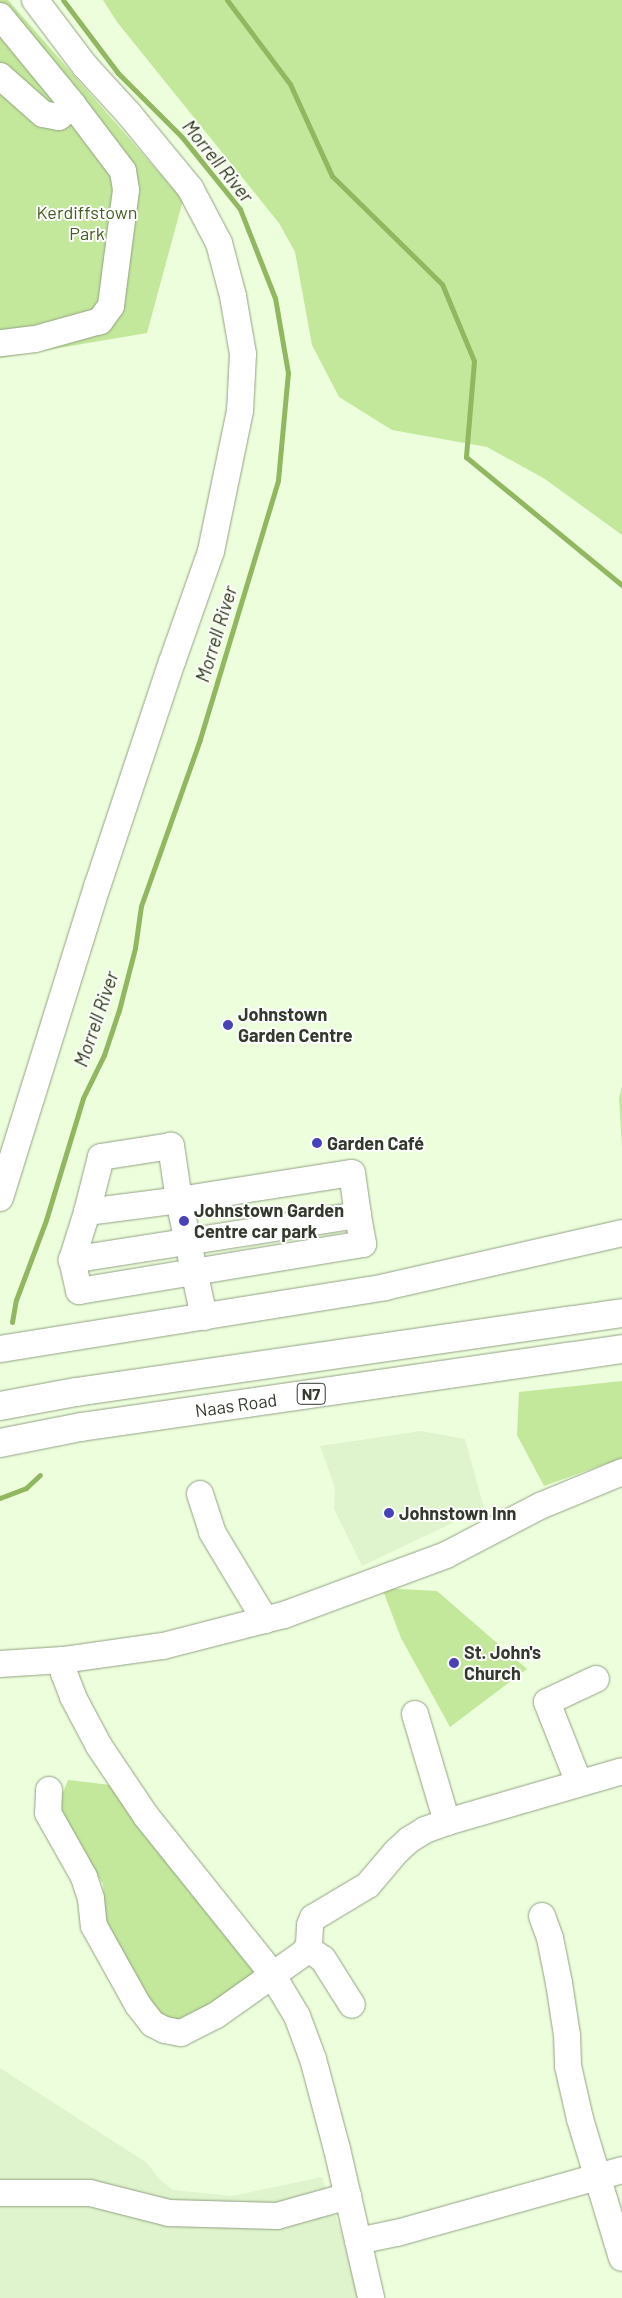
<!DOCTYPE html>
<meta charset="utf-8">
<style>
body{margin:0}
#map{position:relative;width:622px;height:2298px;overflow:hidden;background:#edfedd;font-family:Barlow,sans-serif}
div>[style]{position:absolute}
.built>*{inset:0;background:#dff3cc}
.green>*{inset:0;background:#c3e79b}
.stream>*{height:5px;margin:-2.5px;padding:0 2.5px;transform-origin:2.5px;border-radius:2.5px;background:#91b860}
.roads{filter:drop-shadow(0 0 1px #92a183) drop-shadow(0 0 1px #92a183)}
.minor>*{height:26px;margin:-13px;padding:0 13px;transform-origin:13px;border-radius:13px;background:#fff}
.highway>*{height:28px;margin:-14px;padding:0 14px;transform-origin:14px;border-radius:14px;background:#fff}
.dots>*{width:14px;height:14px;translate:-50% -50%;box-sizing:border-box;border:2px solid #fff;border-radius:50%}
span{translate:-50% -50%;white-space:nowrap;text-align:center;line-height:1.15;-webkit-text-stroke:4px #fff;paint-order:stroke}
.shield-label span{padding:1px 4px;background:#fff;border:1px solid;border-radius:4px;-webkit-text-stroke-width:0}
.shield-label{font-size:16px;color:#333a2d;font-weight:700}
.park-label{font-size:18px;color:#435d20}
.poi-label{font-size:18px;color:#333a2d;font-weight:700}
.left{translate:0 -50%;text-align:left}
.street-label{font-size:18px;color:#333a2d}
.water-label{font-size:19px;color:#24340f;font-style:italic}
</style>
<div id="map">
<div class="built">
<i style="clip-path:polygon(421px 1431px,465px 1439px,484px 1508px,362px 1566px,334px 1509px,335px 1488px,320px 1446px)"></i>
<i style="clip-path:polygon(0 2068px,147px 2163px,159px 2179px,173px 2190px,232px 2196px,322px 2177px,341px 2232px,358px 2298px,0 2298px)"></i>
</div>
<div class="green">
<i style="clip-path:polygon(0 0,8px 0,183px 200px,147px 333px,0 358px)"></i>
<i style="clip-path:polygon(103px 0,622px 0,622px 535px,545px 479px,487px 447px,392px 430px,339px 397px,312px 345px,295px 252px,279px 223px,117px 22px)"></i>
<i style="clip-path:polygon(622px 1086px,622px 1147px,619px 1098px)"></i>
<i style="clip-path:polygon(622px 1381px,622px 1458px,544px 1486px,517px 1435px,519px 1392px)"></i>
<i style="clip-path:polygon(382px 1588px,437px 1591px,527px 1669px,450px 1727px,401px 1638px)"></i>
<i style="clip-path:polygon(68px 1780px,111px 1785px,260px 1975px,187px 2018px,176px 2020px,164px 2018px,155px 2009px,106px 1929px,103px 1884px,59px 1814px,57px 1807px)"></i>
</div>
<div class="stream">
<i style="left:227px;top:0;width:105px;rotate:53.1deg"></i>
<i style="left:290px;top:84px;width:101px;rotate:65.5deg"></i>
<i style="left:332px;top:176px;width:154px;rotate:44.5deg"></i>
<i style="left:442px;top:284px;width:83px;rotate:67.4deg"></i>
<i style="left:474px;top:361px;width:96px;rotate:94.8deg"></i>
<i style="left:466px;top:457px;width:202px;rotate:39.4deg"></i>
<i style="left:12px;top:1322px;width:22px;rotate:-80deg"></i>
<i style="left:16px;top:1300px;width:85px;rotate:-69.4deg"></i>
<i style="left:46px;top:1220px;width:127px;rotate:-73.1deg"></i>
<i style="left:83px;top:1098px;width:48px;rotate:-64deg"></i>
<i style="left:104px;top:1055px;width:47px;rotate:-71.6deg"></i>
<i style="left:119px;top:1010px;width:64px;rotate:-75.5deg"></i>
<i style="left:135px;top:948px;width:42px;rotate:-81.9deg"></i>
<i style="left:141px;top:906px;width:177px;rotate:-70.5deg"></i>
<i style="left:200px;top:739px;width:270px;rotate:-73.2deg"></i>
<i style="left:278px;top:480px;width:107px;rotate:-84.7deg"></i>
<i style="left:288px;top:373px;width:76px;rotate:-99.8deg"></i>
<i style="left:275px;top:298px;width:96px;rotate:-111.5deg"></i>
<i style="left:240px;top:209px;width:92px;rotate:-128.9deg"></i>
<i style="left:182px;top:137px;width:91px;rotate:-135deg"></i>
<i style="left:118px;top:73px;width:91px;rotate:-127deg"></i>
<i style="left:0;top:1498px;width:28px;rotate:-21deg"></i>
<i style="left:26px;top:1488px;width:19px;rotate:-43deg"></i>
</div>
<div class="roads">
<div class="minor">
<i style="left:0;top:16px;width:115px;rotate:50.6deg"></i>
<i style="left:73px;top:105px;width:83px;rotate:52.9deg"></i>
<i style="left:123px;top:171px;width:19px;rotate:81deg"></i>
<i style="left:126px;top:190px;width:117px;rotate:97.4deg"></i>
<i style="left:111px;top:306px;width:19px;rotate:126deg"></i>
<i style="left:100px;top:321px;width:67px;rotate:164.5deg"></i>
<i style="left:35px;top:339px;width:35px;rotate:173deg"></i>
<i style="left:0;top:76px;width:57px;rotate:41.5deg"></i>
<i style="left:43px;top:114px;width:16px;rotate:11deg"></i>
<i style="left:59px;top:117px;width:18px;rotate:-41deg"></i>
<i style="left:0;top:1198px;width:329px;rotate:-72.7deg"></i>
<i style="left:98px;top:884px;width:234px;rotate:-71.6deg"></i>
<i style="left:172px;top:662px;width:118px;rotate:-70.6deg"></i>
<i style="left:211px;top:551px;width:143px;rotate:-78.3deg"></i>
<i style="left:240px;top:411px;width:57px;rotate:-87deg"></i>
<i style="left:243px;top:354px;width:59px;rotate:-99.8deg"></i>
<i style="left:233px;top:296px;width:55px;rotate:-104.8deg"></i>
<i style="left:219px;top:243px;width:62px;rotate:-117.8deg"></i>
<i style="left:190px;top:188px;width:96px;rotate:-129.5deg"></i>
<i style="left:129px;top:114px;width:65px;rotate:-132.5deg"></i>
<i style="left:85px;top:66px;width:83px;rotate:-127.1deg"></i>
<i style="left:72px;top:1260px;width:32px;rotate:77deg"></i>
<i style="left:79px;top:1291px;width:288px;rotate:-9.4deg"></i>
<i style="left:363px;top:1244px;width:29px;rotate:-100deg"></i>
<i style="left:358px;top:1215px;width:290px;rotate:171.1deg"></i>
<i style="left:72px;top:1260px;width:50px;rotate:-72.6deg"></i>
<i style="left:87px;top:1212px;width:93px;rotate:-7.4deg"></i>
<i style="left:179px;top:1200px;width:55px;rotate:-98.4deg"></i>
<i style="left:171px;top:1146px;width:71px;rotate:171.1deg"></i>
<i style="left:101px;top:1157px;width:57px;rotate:104.3deg"></i>
<i style="left:204px;top:1317px;width:120px;rotate:-102.1deg"></i>
<i style="left:179px;top:1200px;width:175px;rotate:-8.9deg"></i>
<i style="left:352px;top:1173px;width:42px;rotate:81.9deg"></i>
<i style="left:0;top:1349px;width:390px;rotate:-9.1deg"></i>
<i style="left:385px;top:1287px;width:243px;rotate:-12.8deg"></i>
<i style="left:200px;top:1494px;width:40px;rotate:72deg"></i>
<i style="left:212px;top:1532px;width:103px;rotate:58.9deg"></i>
<i style="left:63px;top:1660px;width:13px;rotate:86deg"></i>
<i style="left:64px;top:1673px;width:26px;rotate:69deg"></i>
<i style="left:73px;top:1697px;width:55px;rotate:62deg"></i>
<i style="left:99px;top:1746px;width:84px;rotate:56.1deg"></i>
<i style="left:146px;top:1816px;width:198px;rotate:51.3deg"></i>
<i style="left:270px;top:1971px;width:52px;rotate:59deg"></i>
<i style="left:297px;top:2016px;width:46px;rotate:69.6deg"></i>
<i style="left:313px;top:2059px;width:93px;rotate:75.1deg"></i>
<i style="left:337px;top:2149px;width:153px;rotate:77.1deg"></i>
<i style="left:0;top:1664px;width:63px;rotate:-3.6deg"></i>
<i style="left:63px;top:1660px;width:101px;rotate:-8deg"></i>
<i style="left:163px;top:1646px;width:125px;rotate:-14.4deg"></i>
<i style="left:284px;top:1615px;width:173px;rotate:-20.3deg"></i>
<i style="left:446px;top:1555px;width:106px;rotate:-27.5deg"></i>
<i style="left:540px;top:1506px;width:89px;rotate:-22.5deg"></i>
<i style="left:415px;top:1714px;width:113px;rotate:73.5deg"></i>
<i style="left:579px;top:1783px;width:87px;rotate:-111.6deg"></i>
<i style="left:547px;top:1702px;width:54px;rotate:-25.1deg"></i>
<i style="left:49px;top:1790px;width:23px;rotate:92deg"></i>
<i style="left:48px;top:1813px;width:73px;rotate:60.6deg"></i>
<i style="left:84px;top:1877px;width:23px;rotate:72deg"></i>
<i style="left:91px;top:1899px;width:27px;rotate:84deg"></i>
<i style="left:94px;top:1926px;width:90px;rotate:60.9deg"></i>
<i style="left:138px;top:2005px;width:24px;rotate:52deg"></i>
<i style="left:153px;top:2024px;width:13px;rotate:27deg"></i>
<i style="left:165px;top:2030px;width:16px;rotate:11deg"></i>
<i style="left:181px;top:2033px;width:38px;rotate:-27deg"></i>
<i style="left:215px;top:2016px;width:110px;rotate:-35.4deg"></i>
<i style="left:305px;top:1952px;width:8px;rotate:-60deg"></i>
<i style="left:309px;top:1945px;width:20px;rotate:-87deg"></i>
<i style="left:310px;top:1925px;width:8px;rotate:-67deg"></i>
<i style="left:313px;top:1918px;width:64px;rotate:-31deg"></i>
<i style="left:368px;top:1885px;width:43px;rotate:-49.7deg"></i>
<i style="left:396px;top:1852px;width:18px;rotate:-43deg"></i>
<i style="left:409px;top:1840px;width:19px;rotate:-32deg"></i>
<i style="left:425px;top:1830px;width:23px;rotate:-20deg"></i>
<i style="left:447px;top:1822px;width:182px;rotate:-16.2deg"></i>
<i style="left:542px;top:1916px;width:23px;rotate:70deg"></i>
<i style="left:550px;top:1938px;width:46px;rotate:78.7deg"></i>
<i style="left:559px;top:1983px;width:53px;rotate:81.3deg"></i>
<i style="left:567px;top:2035px;width:31px;rotate:88deg"></i>
<i style="left:568px;top:2066px;width:54px;rotate:77.2deg"></i>
<i style="left:580px;top:2119px;width:145px;rotate:73.2deg"></i>
<i style="left:307px;top:1948px;width:19px;rotate:35deg"></i>
<i style="left:323px;top:1959px;width:54px;rotate:57.8deg"></i>
<i style="left:0;top:2193px;width:90px"></i>
<i style="left:90px;top:2193px;width:81px;rotate:14.2deg"></i>
<i style="left:169px;top:2213px;width:108px;rotate:1.6deg"></i>
<i style="left:277px;top:2216px;width:74px;rotate:-15.7deg"></i>
<i style="left:358px;top:2241px;width:40px;rotate:-12deg"></i>
<i style="left:397px;top:2233px;width:234px;rotate:-15.6deg"></i>
</div>
<div class="highway">
<i style="left:0;top:1406px;width:77px;rotate:-10.4deg"></i>
<i style="left:76px;top:1392px;width:552px;rotate:-8.23deg"></i>
<i style="left:0;top:1443px;width:83px;rotate:-11.2deg"></i>
<i style="left:81px;top:1427px;width:547px;rotate:-8.2deg"></i>
</div>
</div>
<div class="dots">
<i style="left:228px;top:1025px;background:#4842b8"></i>
<i style="left:317px;top:1143px;background:#4842b8"></i>
<i style="left:184px;top:1221px;background:#4842b8"></i>
<i style="left:389px;top:1513px;background:#4842b8"></i>
<i style="left:454px;top:1663px;background:#4842b8"></i>
</div>
<div class="shield-label">
<span style="left:311px;top:1394px">N7</span>
</div>
<div class="park-label">
<span style="left:87px;top:223px">Kerdiffstown<br>Park</span>
</div>
<div class="poi-label">
<span class="left" style="left:238px;top:1025px">Johnstown<br>Garden Centre</span>
<span class="left" style="left:327px;top:1143px">Garden Café</span>
<span class="left" style="left:194px;top:1221px">Johnstown Garden<br>Centre car park</span>
<span class="left" style="left:399px;top:1513px">Johnstown Inn</span>
<span class="left" style="left:464px;top:1663px">St. John's<br>Church</span>
</div>
<div class="street-label">
<span style="left:236px;top:1405px;rotate:-8deg">Naas Road</span>
</div>
<div class="water-label">
<span style="left:218px;top:161px;rotate:51deg">Morrell River</span>
<span style="left:216px;top:634px;rotate:-73deg">Morrell River</span>
<span style="left:96px;top:1019px;rotate:-71deg">Morrell River</span>
</div>
</div>
